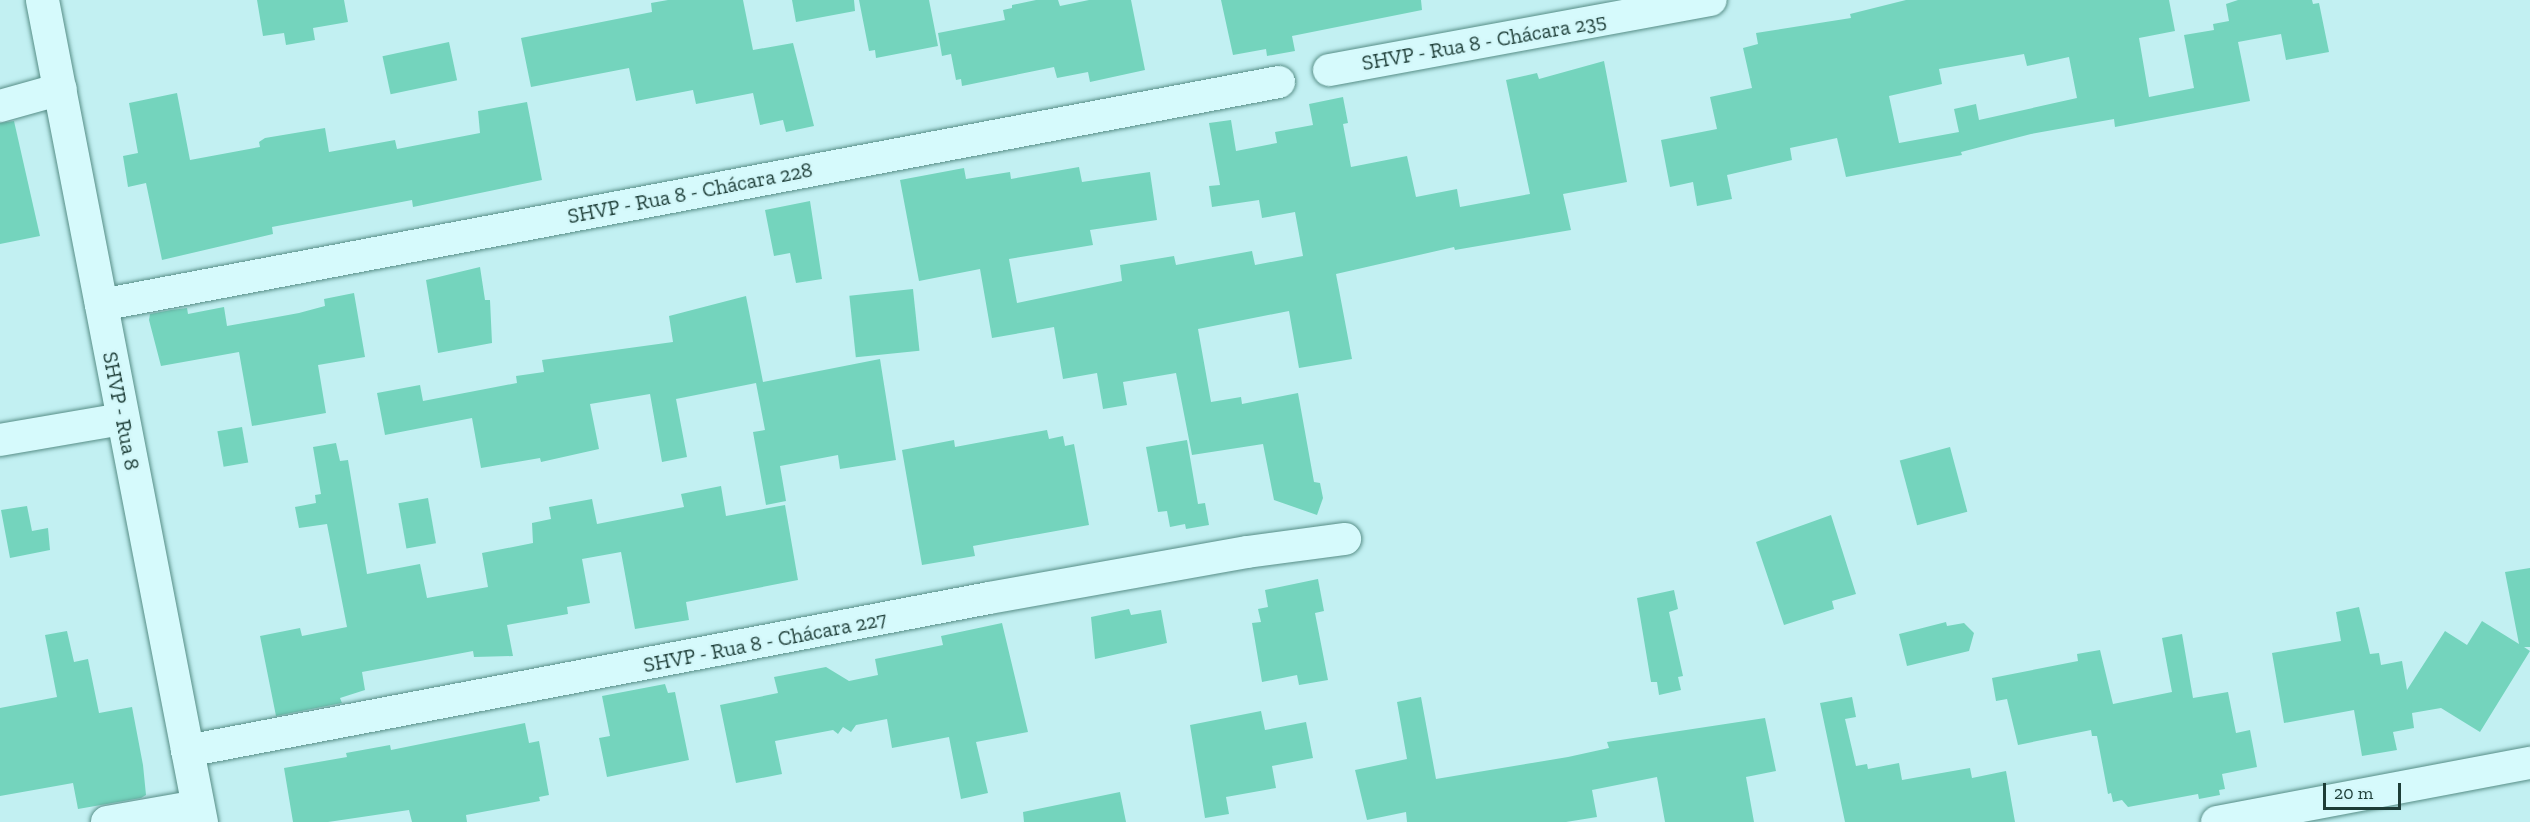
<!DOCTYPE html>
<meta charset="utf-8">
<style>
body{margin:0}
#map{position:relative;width:2530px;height:822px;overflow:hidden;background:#c2f0f2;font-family:"Zilla Slab",serif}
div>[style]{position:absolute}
.building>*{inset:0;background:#74d4bd;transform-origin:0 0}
.roads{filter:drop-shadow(0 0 2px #578e87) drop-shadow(0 0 2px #578e87)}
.street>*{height:32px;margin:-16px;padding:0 16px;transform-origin:16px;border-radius:16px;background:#d6fafc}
.secondary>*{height:33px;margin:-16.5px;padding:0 16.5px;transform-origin:16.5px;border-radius:16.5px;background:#d6fafc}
span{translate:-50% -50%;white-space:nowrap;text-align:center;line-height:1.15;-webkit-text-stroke:4.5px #d2f7f9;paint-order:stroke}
.street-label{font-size:21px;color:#1d3d37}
.scale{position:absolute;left:2323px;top:783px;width:78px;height:27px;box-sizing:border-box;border:3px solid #1d3d37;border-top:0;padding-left:8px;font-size:18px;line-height:21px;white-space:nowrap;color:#1d3d37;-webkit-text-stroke:4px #d2f7f9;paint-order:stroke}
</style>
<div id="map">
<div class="building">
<i style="clip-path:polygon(257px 0,344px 0,348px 22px,313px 28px,315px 40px,286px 45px,284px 33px,263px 36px)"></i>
<i style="clip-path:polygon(668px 0,743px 0,753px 50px,793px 43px,814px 126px,786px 132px,783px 120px,760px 125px,753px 93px,696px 104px,693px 90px,636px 101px,629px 68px,531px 87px,521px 38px,652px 12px,651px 3px)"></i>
<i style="clip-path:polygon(792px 0,854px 0,855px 11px,796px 22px)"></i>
<i style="clip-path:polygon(859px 0,929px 0,938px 46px,876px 58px,875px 50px,869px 51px)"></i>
<i style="clip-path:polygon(1036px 0,1058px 0,1060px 6px,1089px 0,1131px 0,1145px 70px,1090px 82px,1088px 72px,1057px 78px,1054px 67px,962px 86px,961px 79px,956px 80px,951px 54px,942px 56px,938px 33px,1005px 20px,1003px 10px,1012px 8px,1012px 5px)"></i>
<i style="clip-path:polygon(1221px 0,1421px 0,1422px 10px,1292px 36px,1295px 51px,1267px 56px,1266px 49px,1233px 55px)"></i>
<i style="clip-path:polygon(evenodd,1906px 0,2169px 0,2175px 31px,2139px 38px,2149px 97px,2194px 88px,2184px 35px,2214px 30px,2213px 24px,2229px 21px,2226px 4px,2238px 0,2312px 0,2313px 4px,2319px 3px,2329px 52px,2286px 60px,2281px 34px,2238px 42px,2250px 101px,2115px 127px,2114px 119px,2031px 134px,1961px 152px,1962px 155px,1846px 177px,1837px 138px,1790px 148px,1792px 160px,1727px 175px,1732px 199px,1697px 206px,1693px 182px,1670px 187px,1661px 140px,1717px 129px,1710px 97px,1752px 88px,1743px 48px,1758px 44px,1756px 33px,1851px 18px,1850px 14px,1906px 0,2024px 54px,2027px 66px,2069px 57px,2077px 98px,1979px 120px,1976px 104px,1954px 109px,1959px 132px,1899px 143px,1889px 96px,1942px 84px,1939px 69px,2024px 54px)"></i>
<i style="left:449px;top:42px;width:39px;height:68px;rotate:78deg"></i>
<i style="clip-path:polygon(1604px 61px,1627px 182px,1563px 194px,1571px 230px,1455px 250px,1454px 247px,1336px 274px,1352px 359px,1299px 368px,1289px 311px,1198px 329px,1211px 402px,1241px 397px,1242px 404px,1298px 393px,1314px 482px,1320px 483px,1323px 498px,1317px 515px,1274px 500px,1263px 444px,1192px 455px,1176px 373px,1123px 382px,1127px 405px,1103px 409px,1097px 373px,1063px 379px,1054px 327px,992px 338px,980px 269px,919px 281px,900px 180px,964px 168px,966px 179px,1010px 172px,1011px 179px,1079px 167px,1082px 182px,1150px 172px,1157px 220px,1090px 230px,1093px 245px,1009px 259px,1017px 303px,1122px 281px,1120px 265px,1174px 256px,1176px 265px,1252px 251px,1255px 265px,1303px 256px,1295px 212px,1262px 218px,1259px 200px,1212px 207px,1209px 186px,1220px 185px,1209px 123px,1231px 120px,1236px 151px,1277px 143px,1275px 132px,1313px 125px,1309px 104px,1343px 97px,1348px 123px,1343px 124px,1351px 167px,1407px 156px,1416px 197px,1457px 189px,1460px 207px,1530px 194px,1506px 80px,1537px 73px,1539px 79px)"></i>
<i style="clip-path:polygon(177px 93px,190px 160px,260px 147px,259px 142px,265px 138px,325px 128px,329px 152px,395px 140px,397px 149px,480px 133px,478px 111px,527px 102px,542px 180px,413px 207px,412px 200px,272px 227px,273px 234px,162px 260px,146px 183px,128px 187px,123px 156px,138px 153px,129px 103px)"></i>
<i style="clip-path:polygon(14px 121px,40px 236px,0 244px,0 123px)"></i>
<i style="clip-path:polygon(810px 201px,822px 279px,796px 283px,790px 253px,774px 256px,765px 210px)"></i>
<i style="clip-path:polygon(480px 267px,485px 300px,490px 300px,492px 343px,438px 353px,426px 280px)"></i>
<i style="left:913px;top:289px;width:62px;height:64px;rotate:84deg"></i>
<i style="clip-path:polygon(354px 293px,365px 357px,318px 365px,326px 413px,252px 426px,239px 352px,161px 366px,149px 320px,150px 314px,171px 310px,187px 308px,188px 314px,224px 307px,227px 326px,299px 313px,325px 306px,324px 299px)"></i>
<i style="clip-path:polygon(746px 296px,763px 382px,880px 359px,896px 460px,840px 469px,838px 455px,780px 466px,786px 501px,766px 505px,753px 432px,765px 430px,756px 383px,676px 399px,687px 457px,662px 462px,650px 394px,590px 404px,599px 449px,541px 462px,540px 458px,481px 468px,472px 418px,385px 435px,377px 393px,420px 385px,423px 401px,517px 383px,516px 376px,544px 372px,542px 360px,673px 342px,669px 316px)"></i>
<i style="left:242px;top:427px;width:36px;height:25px;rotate:80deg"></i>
<i style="clip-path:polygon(1047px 430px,1049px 439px,1063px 436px,1065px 446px,1074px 444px,1089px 525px,973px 546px,975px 556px,922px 565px,902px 450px,954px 440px,955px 447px)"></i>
<i style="clip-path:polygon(1187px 440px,1198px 504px,1205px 503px,1209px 525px,1186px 529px,1185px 524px,1170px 527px,1167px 511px,1158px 512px,1146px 447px)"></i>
<i style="clip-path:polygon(336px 443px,340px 461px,348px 460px,367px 574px,420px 564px,427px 598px,488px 587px,482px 553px,533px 543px,532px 523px,551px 519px,549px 507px,592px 499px,597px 524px,684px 507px,681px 494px,721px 486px,726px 516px,785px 505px,798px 580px,686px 602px,689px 620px,635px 629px,621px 552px,582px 559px,590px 603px,567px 607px,568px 614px,507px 625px,513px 656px,474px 657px,473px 651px,362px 672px,365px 690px,340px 698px,342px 703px,276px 716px,260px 636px,300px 628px,302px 636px,347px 627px,327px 524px,299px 528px,295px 507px,316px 503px,315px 495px,321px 494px,313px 447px)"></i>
<i style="left:1950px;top:447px;width:67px;height:52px;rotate:75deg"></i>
<i style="left:428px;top:498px;width:46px;height:30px;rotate:80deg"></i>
<i style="clip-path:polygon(27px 506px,32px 531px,48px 528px,50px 550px,10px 558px,1px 510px)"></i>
<i style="clip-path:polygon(1831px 515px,1856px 594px,1832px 601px,1834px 609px,1784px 625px,1756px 542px)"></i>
<i style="clip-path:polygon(2530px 568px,2530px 647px,2524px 647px,2530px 651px,2480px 732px,2441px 708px,2412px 713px,2414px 728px,2393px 732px,2397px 750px,2362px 756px,2354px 710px,2284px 723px,2272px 653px,2341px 641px,2336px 612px,2359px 607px,2370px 654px,2379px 653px,2381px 665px,2402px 661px,2407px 690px,2445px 631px,2467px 645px,2482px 621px,2519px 644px,2505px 572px)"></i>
<i style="clip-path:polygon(1318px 579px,1324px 611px,1315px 613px,1328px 680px,1299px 685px,1297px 675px,1262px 682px,1252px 623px,1261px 622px,1258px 609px,1268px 607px,1265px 590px)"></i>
<i style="clip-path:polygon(1674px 590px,1678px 609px,1669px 612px,1683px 676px,1678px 677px,1681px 690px,1659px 695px,1657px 682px,1651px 682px,1637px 598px)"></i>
<i style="clip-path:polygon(1129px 609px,1131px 615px,1161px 610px,1167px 643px,1095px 659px,1091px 617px)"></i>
<i style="clip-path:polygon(1946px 622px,1947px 626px,1964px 623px,1974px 633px,1969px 651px,1907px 666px,1899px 634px)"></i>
<i style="clip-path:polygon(1002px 623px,1028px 732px,976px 742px,988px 793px,961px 799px,949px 737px,892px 748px,887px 719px,856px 725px,851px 732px,843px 727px,838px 734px,833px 730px,775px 741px,782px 774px,736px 783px,720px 705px,778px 693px,774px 677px,826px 667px,849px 681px,878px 675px,875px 659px,943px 645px,941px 636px)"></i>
<i style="clip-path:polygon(67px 631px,74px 662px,88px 659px,99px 713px,132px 707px,143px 765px,146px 795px,141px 798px,78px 809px,73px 783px,0 796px,0 708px,57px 697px,45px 635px)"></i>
<i style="clip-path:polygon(2182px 634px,2193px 698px,2228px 692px,2236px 733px,2250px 730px,2257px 767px,2222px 774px,2225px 789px,2219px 790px,2220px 795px,2199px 799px,2198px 794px,2128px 807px,2122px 800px,2113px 802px,2111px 793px,2108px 794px,2097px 736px,2092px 736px,2091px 730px,2018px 745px,2007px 699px,1996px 701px,1992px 678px,2078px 661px,2077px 654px,2100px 650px,2113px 704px,2172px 692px,2162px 638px)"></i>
<i style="clip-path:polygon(665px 684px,668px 693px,675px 692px,689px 760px,607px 777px,599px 738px,610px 736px,602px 696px)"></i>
<i style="clip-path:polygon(1421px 697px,1436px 779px,1568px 757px,1609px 748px,1607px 742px,1765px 718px,1776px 771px,1746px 777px,1754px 822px,1665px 822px,1657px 777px,1592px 790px,1597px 817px,1566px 822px,1407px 822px,1406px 812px,1367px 820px,1355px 770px,1407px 759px,1397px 702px)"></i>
<i style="clip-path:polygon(1852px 697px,1856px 717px,1845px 719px,1856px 766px,1867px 764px,1868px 769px,1899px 763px,1902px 780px,1970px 768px,1972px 778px,2006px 771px,2015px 822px,1845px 822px,1820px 703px)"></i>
<i style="clip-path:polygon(1261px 711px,1265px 730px,1306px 722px,1313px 758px,1272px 766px,1276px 788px,1226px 797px,1229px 814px,1205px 818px,1190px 725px)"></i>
<i style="clip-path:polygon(525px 723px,529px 743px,539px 741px,549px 795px,539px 797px,540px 801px,466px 815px,467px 822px,412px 822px,409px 810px,328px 822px,293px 822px,284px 768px,347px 757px,346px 753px,390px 745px,391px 750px)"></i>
<i style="clip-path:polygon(1120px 792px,1126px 822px,1024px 822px,1023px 812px)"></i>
</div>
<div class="roads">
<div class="street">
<i style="left:1329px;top:70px;width:388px;rotate:-10.4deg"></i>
<i style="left:0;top:106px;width:63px;rotate:-15.6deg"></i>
<i style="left:101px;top:305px;width:1199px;rotate:-10.72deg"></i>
<i style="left:0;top:440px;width:124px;rotate:-9.8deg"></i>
<i style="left:187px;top:751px;width:816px;rotate:-10.8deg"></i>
<i style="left:989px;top:598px;width:262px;rotate:-10.1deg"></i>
<i style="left:1247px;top:552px;width:99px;rotate:-7.6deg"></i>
<i style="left:107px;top:822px;width:92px;rotate:-10deg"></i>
<i style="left:2217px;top:822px;width:319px;rotate:-10.7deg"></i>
</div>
<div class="secondary">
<i style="left:42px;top:0;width:837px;rotate:79.05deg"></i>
</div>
</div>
<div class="street-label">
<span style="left:1484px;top:42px;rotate:-10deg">SHVP - Rua 8 - Chácara 235</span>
<span style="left:690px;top:193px;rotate:-11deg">SHVP - Rua 8 - Chácara 228</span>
<span style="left:121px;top:411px;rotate:79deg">SHVP - Rua 8</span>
<span style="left:765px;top:642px;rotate:-11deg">SHVP - Rua 8 - Chácara 227</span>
</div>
<div class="scale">20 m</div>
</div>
